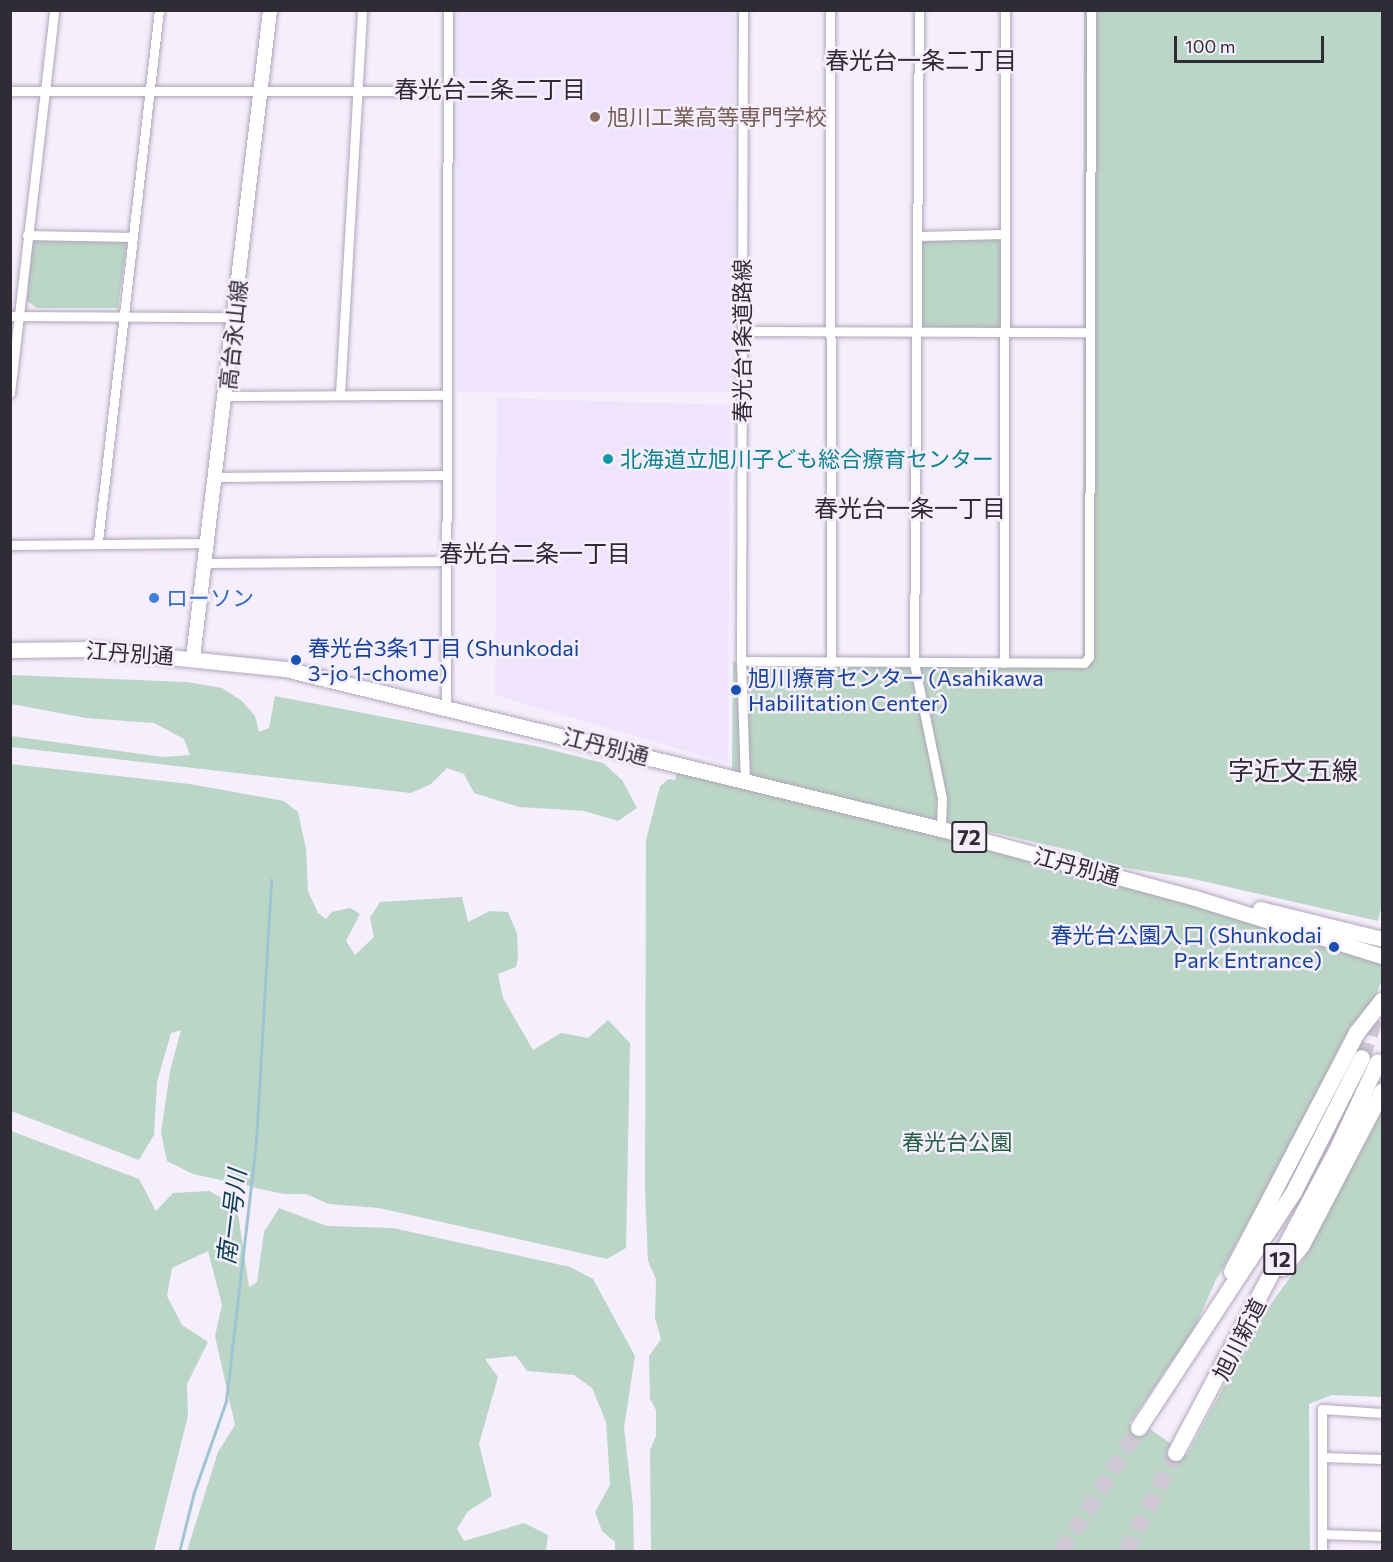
<!DOCTYPE html>
<meta charset="utf-8">
<style>
body{margin:0}
#map{position:relative;width:1393px;height:1562px;overflow:hidden;background:#f5eefc;font-family:Commissioner,"Noto Sans JP",sans-serif}
div>[style]{position:absolute}
.built>*{inset:0;background:#f0e4fc;transform-origin:0 0}
.green>*{inset:0;background:#bbd6c6;transform-origin:0 0}
.stream>*{height:3px;margin:-1.5px;padding:0 1.5px;transform-origin:1.5px;border-radius:1.5px;background:#9fc4d4}
.highway-tunnel>*{height:16px;margin-top:-8px;transform-origin:0;background:repeating-linear-gradient(90deg,#cec7d4 0 16px,transparent 0 24px)}
.roads{filter:drop-shadow(0 0 2px #b0a5bb) drop-shadow(0 0 2px #b0a5bb)}
.street>*{height:9px;margin:-4.5px;padding:0 4.5px;transform-origin:4.5px;border-radius:4.5px;background:#fff}
.secondary>*{height:14px;margin:-7px;padding:0 7px;transform-origin:7px;border-radius:7px;background:#fff}
.primary>*{height:15px;margin:-7.5px;padding:0 7.5px;transform-origin:7.5px;border-radius:7.5px;background:#fff}
.highway>*{height:16px;margin:-8px;padding:0 8px;transform-origin:8px;border-radius:8px;background:#fff}
.dots>*{width:16px;height:16px;translate:-50% -50%;box-sizing:border-box;border:3px solid #f5eefc;border-radius:50%}
span{translate:-50% -50%;white-space:nowrap;text-align:center;line-height:1.15;-webkit-text-stroke:5px #f5eefc;paint-order:stroke}
.shield-label span{padding:2px 4px;background:#f5eefc;border:2px solid;border-radius:4px;-webkit-text-stroke-width:0}
.shield-label{font-size:21px;color:#302c35;font-weight:700}
.education-label{font-size:22px;color:#785e54}
.left{translate:0 -50%;text-align:left}
.street-label{font-size:22px;color:#302c35}
.culture-label{font-size:22px;color:#0d838f}
.shop-label{font-size:22px;color:#366cbe}
.transit-label{font-size:22px;color:#164399}
.right{translate:-100% -50%;text-align:right}
.park-label{font-size:22px;color:#276044}
.neighbourhood-label{font-size:24px;color:#312839}
.water-label{font-size:24px;color:#0a3f51;font-style:italic}
.quarter-label{font-size:26px;color:#312839}
.frame{position:absolute;inset:0;border:12px solid #302c35;pointer-events:none}
.scale{position:absolute;left:1174px;top:36px;width:150px;height:27px;box-sizing:border-box;border:3px solid #302c35;border-top:0;padding-left:8px;font-size:18px;line-height:21px;white-space:nowrap;color:#302c35;-webkit-text-stroke:4px #f5eefc;paint-order:stroke}
</style>
<div id="map">
<div class="built">
<i style="left:457px;top:11px;width:277px;height:381px"></i>
<i style="clip-path:polygon(497px 398px,730px 405px,728px 763px,495px 695px)"></i>
</div>
<div class="green">
<i style="clip-path:polygon(1084px 11px,1382px 11px,1382px 905px,1378px 921px,1189px 878px,1082px 861px,1082px 853px,732px 772px,733px 662px,1083px 667px)"></i>
<i style="left:1004px;top:234px;width:98px;height:85px;rotate:90deg"></i>
<i style="clip-path:polygon(32px 239px,127px 242px,118px 308px,37px 308px,27px 301px)"></i>
<i style="clip-path:polygon(11px 675px,187px 682px,222px 688px,242px 701px,255px 716px,259px 732px,269px 728px,275px 696px,540px 747px,603px 763px,622px 780px,637px 808px,618px 821px,584px 811px,519px 807px,474px 793px,464px 774px,447px 768px,431px 784px,411px 793px,11px 747px,11px 736px,163px 757px,190px 755px,184px 739px,154px 723px,86px 718px,11px 704px)"></i>
<i style="clip-path:polygon(10px 764px,190px 784px,284px 801px,298px 812px,306px 849px,308px 891px,318px 913px,326px 919px,332px 912px,350px 908px,360px 914px,346px 941px,355px 955px,374px 937px,370px 918px,380px 902px,462px 897px,468px 922px,490px 911px,508px 912px,517px 933px,518px 959px,516px 967px,498px 974px,503px 998px,533px 1050px,561px 1033px,588px 1038px,608px 1020px,630px 1043px,626px 1248px,607px 1259px,379px 1208px,329px 1204px,306px 1194px,284px 1194px,193px 1174px,167px 1161px,161px 1133px,170px 1071px,181px 1030px,171px 1033px,157px 1082px,154px 1135px,139px 1160px,11px 1111px)"></i>
<i style="clip-path:polygon(678px 768px,1190px 900px,1372px 957px,1381px 964px,1382px 980px,1372px 1004px,1349px 1029px,1302px 1126px,1216px 1280px,1194px 1329px,1129px 1424px,1146px 1434px,1150px 1429px,1187px 1455px,1260px 1319px,1305px 1257px,1382px 1104px,1382px 1397px,1332px 1395px,1309px 1404px,1310px 1551px,651px 1551px,650px 1450px,656px 1436px,656px 1410px,650px 1399px,649px 1356px,661px 1339px,655px 1318px,656px 1279px,648px 1261px,645px 1191px,646px 840px,660px 786px,669px 779px,675px 780px)"></i>
<i style="clip-path:polygon(11px 1131px,139px 1179px,156px 1211px,173px 1193px,209px 1191px,220px 1197px,238px 1214px,249px 1287px,257px 1282px,264px 1232px,279px 1208px,327px 1226px,393px 1228px,570px 1267px,593px 1279px,635px 1356px,624px 1428px,633px 1506px,634px 1551px,615px 1551px,615px 1542px,602px 1531px,595px 1512px,610px 1485px,606px 1422px,592px 1388px,574px 1375px,527px 1371px,516px 1356px,485px 1359px,498px 1377px,479px 1444px,492px 1496px,468px 1511px,457px 1529px,464px 1541px,524px 1523px,548px 1535px,546px 1551px,187px 1551px,218px 1452px,235px 1425px,215px 1336px,222px 1305px,208px 1251px,172px 1268px,167px 1296px,182px 1325px,208px 1342px,187px 1384px,188px 1416px,154px 1551px,11px 1551px)"></i>
</div>
<div class="stream">
<i style="left:179px;top:1552px;width:62px;rotate:-76deg"></i>
<i style="left:194px;top:1492px;width:96px;rotate:-70.6deg"></i>
<i style="left:226px;top:1401px;width:261px;rotate:-83.4deg"></i>
<i style="left:256px;top:1142px;width:263px;rotate:-86.7deg"></i>
</div>
<div class="highway-tunnel">
<i style="left:1362px;top:1058px;width:56px;rotate:-71.2deg"></i>
<i style="left:1061px;top:1552px;width:146px;rotate:-57.8deg"></i>
<i style="left:1126px;top:1552px;width:111px;rotate:-63.2deg"></i>
</div>
<div class="roads">
<div class="street">
<i style="left:743px;top:10px;width:651px;rotate:90.18deg"></i>
<i style="left:741px;top:661px;width:119px;rotate:88.1deg"></i>
<i style="left:830px;top:10px;width:653px;rotate:89.91deg"></i>
<i style="left:919px;top:10px;width:653px;rotate:90.44deg"></i>
<i style="left:914px;top:663px;width:138px;rotate:78.3deg"></i>
<i style="left:942px;top:798px;width:31px;rotate:92deg"></i>
<i style="left:10px;top:91px;width:437px"></i>
<i style="left:27px;top:235px;width:106px;rotate:1.1deg"></i>
<i style="left:919px;top:236px;width:85px;rotate:-1.3deg"></i>
<i style="left:10px;top:316px;width:225px;rotate:0.3deg"></i>
<i style="left:742px;top:331px;width:348px;rotate:0.2deg"></i>
<i style="left:10px;top:393px;width:386px;rotate:-83.4deg"></i>
<i style="left:340px;top:394px;width:385px;rotate:-86.7deg"></i>
<i style="left:227px;top:396px;width:220px;rotate:-0.3deg"></i>
<i style="left:217px;top:477px;width:230px;rotate:-0.5deg"></i>
<i style="left:98px;top:541px;width:534px;rotate:-83.45deg"></i>
<i style="left:10px;top:545px;width:199px;rotate:-0.6deg"></i>
<i style="left:206px;top:563px;width:240px;rotate:-0.5deg"></i>
<i style="left:741px;top:661px;width:343px;rotate:0.3deg"></i>
<i style="left:1084px;top:663px;width:8px;rotate:-50deg"></i>
<i style="left:1089px;top:657px;width:647px;rotate:-89.82deg"></i>
<i style="left:1004px;top:663px;width:653px;rotate:-89.91deg"></i>
<i style="left:446px;top:707px;width:697px;rotate:-89.84deg"></i>
<i style="left:1322px;top:1457px;width:60px;rotate:1.9deg"></i>
<i style="left:1322px;top:1534px;width:60px;rotate:1.9deg"></i>
<i style="left:1322px;top:1552px;width:143px;rotate:-90deg"></i>
<i style="left:1322px;top:1409px;width:60px;rotate:3.8deg"></i>
</div>
<div class="secondary">
<i style="left:193px;top:658px;width:653px;rotate:-83.22deg"></i>
</div>
<div class="primary">
<i style="left:10px;top:650px;width:81px;rotate:-0.7deg"></i>
<i style="left:91px;top:649px;width:195px;rotate:5.9deg"></i>
<i style="left:285px;top:669px;width:675px;rotate:13.71deg"></i>
<i style="left:941px;top:829px;width:260px;rotate:15.2deg"></i>
<i style="left:1192px;top:897px;width:199px;rotate:17.3deg"></i>
<i style="left:1260px;top:909px;width:126px;rotate:13.8deg"></i>
</div>
<div class="highway">
<i style="left:1283px;top:1268px;width:30px;rotate:-50deg"></i>
<i style="left:1302px;top:1245px;width:173px;rotate:-62.4deg"></i>
<i style="left:1232px;top:1272px;width:270px;rotate:-62.4deg"></i>
<i style="left:1357px;top:1033px;width:41px;rotate:-52deg"></i>
<i style="left:1139px;top:1428px;width:282px;rotate:-56.7deg"></i>
<i style="left:1294px;top:1192px;width:150px;rotate:-63.1deg"></i>
<i style="left:1176px;top:1453px;width:350px;rotate:-62deg"></i>
<i style="left:1340px;top:1144px;width:90px;rotate:-65.1deg"></i>
</div>
</div>
<div class="dots">
<i style="left:595px;top:117px;background:#8d6e63"></i>
<i style="left:608px;top:459px;background:#0f9aa8"></i>
<i style="left:154px;top:598px;background:#3f7fe0"></i>
<i style="left:296px;top:660px;background:#1a4fb4"></i>
<i style="left:736px;top:690px;background:#1a4fb4"></i>
<i style="left:1334px;top:947px;background:#1a4fb4"></i>
</div>
<div class="shield-label">
<span style="left:969px;top:837px">72</span>
<span style="left:1280px;top:1259px">12</span>
</div>
<div class="education-label">
<span class="left" style="left:607px;top:117px">旭川工業高等専門学校</span>
</div>
<div class="street-label">
<span style="left:233px;top:335px;rotate:-84deg">高台永山線</span>
<span style="left:742px;top:341px;rotate:-90deg">春光台1条道路線</span>
<span style="left:130px;top:653px;rotate:4deg">江丹別通</span>
<span style="left:606px;top:746px;rotate:14deg">江丹別通</span>
<span style="left:1077px;top:866px;rotate:15deg">江丹別通</span>
<span style="left:1239px;top:1339px;rotate:-63deg">旭川新道</span>
</div>
<div class="culture-label">
<span class="left" style="left:620px;top:459px">北海道立旭川子ども総合療育センター</span>
</div>
<div class="shop-label">
<span class="left" style="left:166px;top:598px">ローソン</span>
</div>
<div class="transit-label">
<span class="left" style="left:308px;top:660px">春光台3条1丁目 (Shunkodai<br>3-jo 1-chome)</span>
<span class="left" style="left:748px;top:690px">旭川療育センター (Asahikawa<br>Habilitation Center)</span>
<span class="right" style="left:1322px;top:947px">春光台公園入口 (Shunkodai<br>Park Entrance)</span>
</div>
<div class="park-label">
<span style="left:957px;top:1142px">春光台公園</span>
</div>
<div class="neighbourhood-label">
<span style="left:921px;top:60px">春光台一条二丁目</span>
<span style="left:490px;top:89px">春光台二条二丁目</span>
<span style="left:910px;top:508px">春光台一条一丁目</span>
<span style="left:535px;top:553px">春光台二条一丁目</span>
</div>
<div class="water-label">
<span style="left:231px;top:1217px;rotate:-83deg">南一号川</span>
</div>
<div class="quarter-label">
<span style="left:1293px;top:770px">字近文五線</span>
</div>
<div class="frame"></div>
<div class="scale">100 m</div>
</div>
